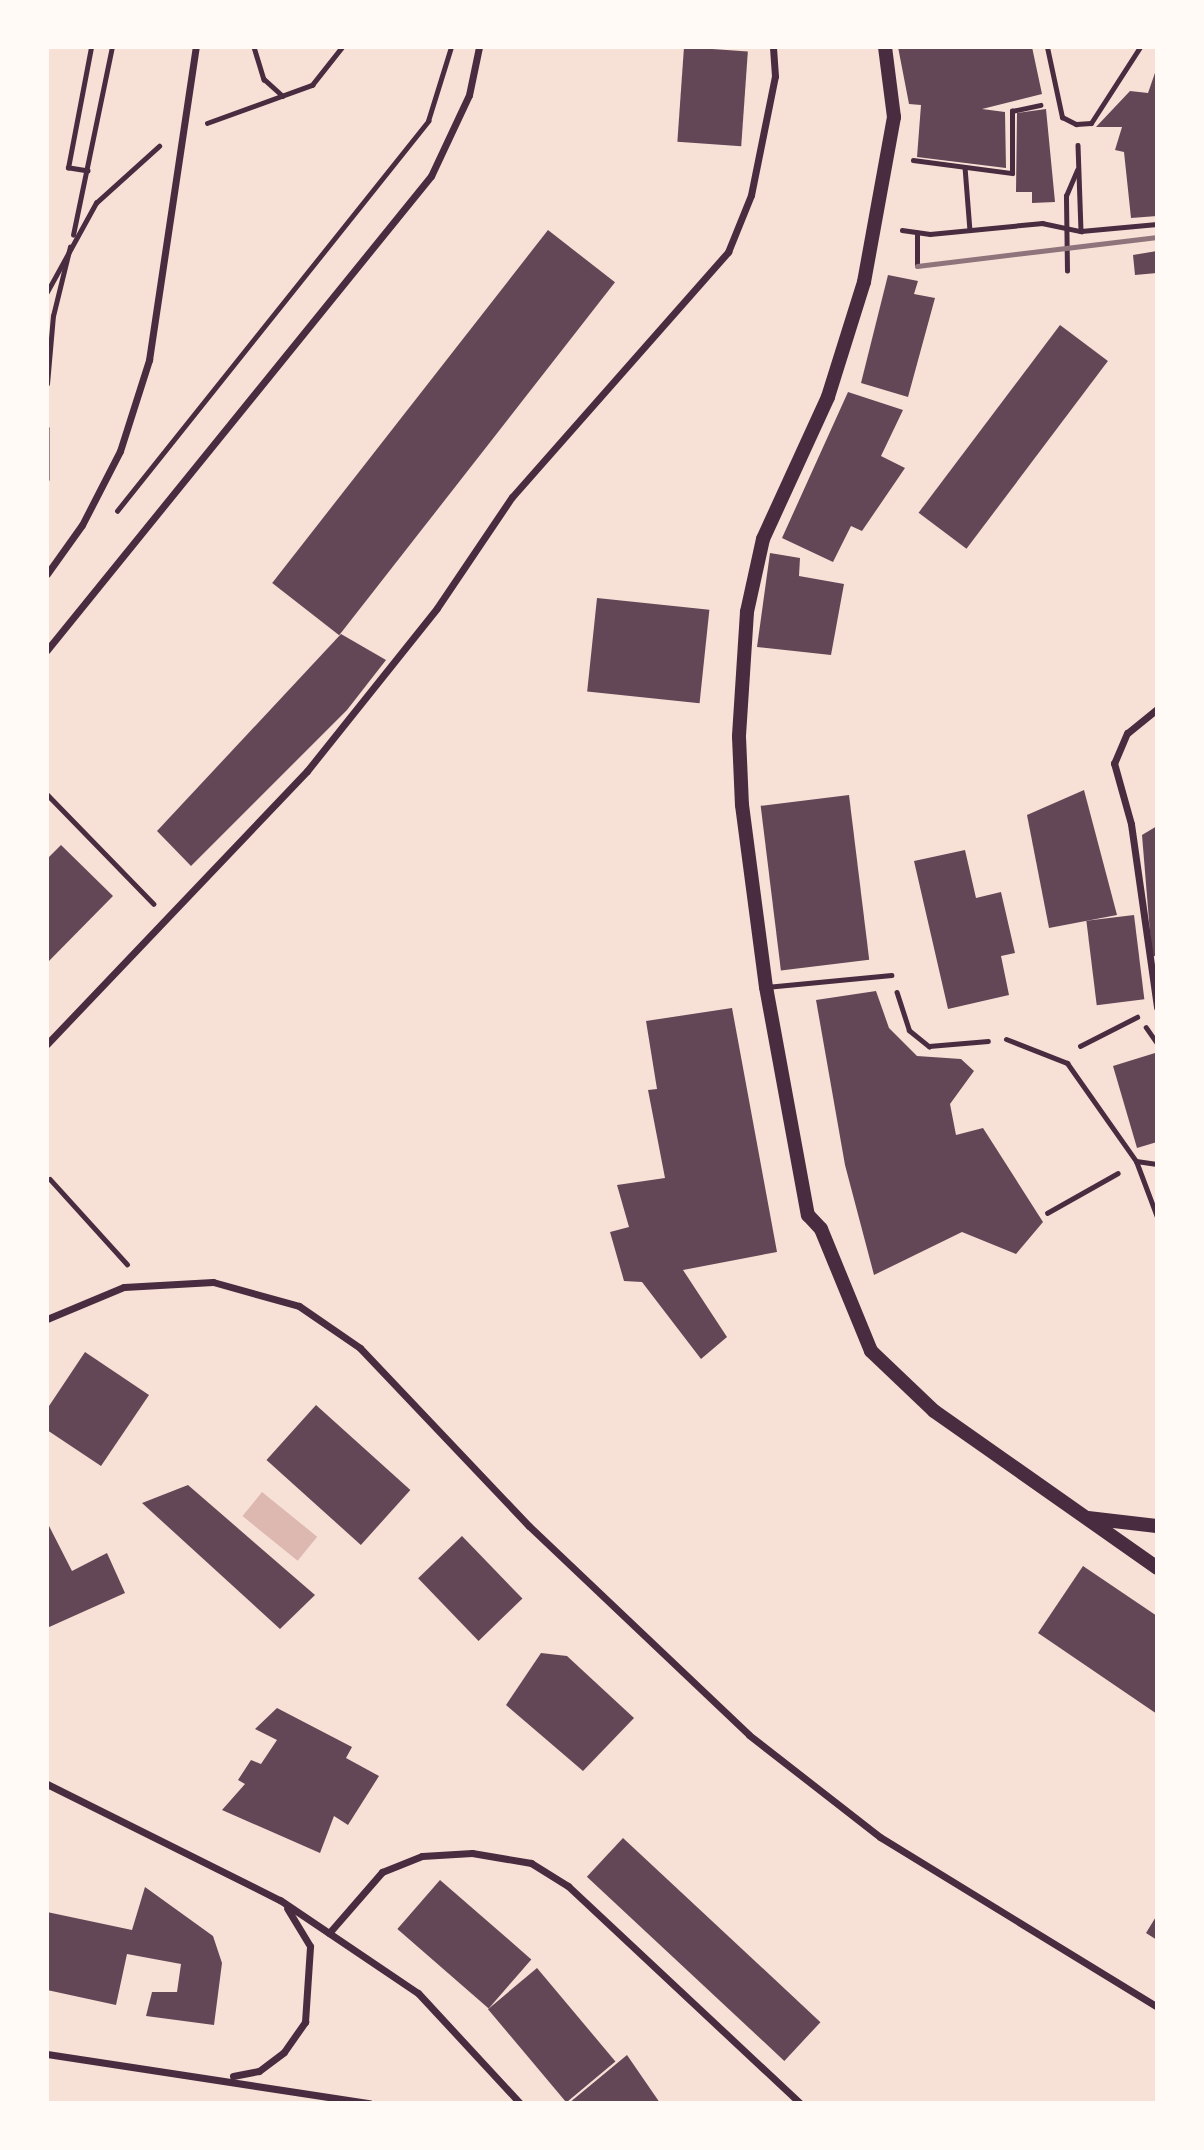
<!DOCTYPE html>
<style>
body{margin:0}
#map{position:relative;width:1204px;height:2150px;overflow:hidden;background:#f7e1d7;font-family:Barlow,sans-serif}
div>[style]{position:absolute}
.water>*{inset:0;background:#dcb8b0;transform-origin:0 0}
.building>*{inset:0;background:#644757;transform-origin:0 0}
.path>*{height:4.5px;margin:-2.25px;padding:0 2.25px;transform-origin:2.25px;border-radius:2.25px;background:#4a2c40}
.service>*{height:5px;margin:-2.5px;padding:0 2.5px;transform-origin:2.5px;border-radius:2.5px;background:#4a2c40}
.minor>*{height:7px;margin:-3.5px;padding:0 3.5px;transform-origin:3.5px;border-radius:3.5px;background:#4a2c40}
.secondary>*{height:14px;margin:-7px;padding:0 7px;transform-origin:7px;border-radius:7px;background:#4a2c40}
.rail>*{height:5px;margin:-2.5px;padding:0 2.5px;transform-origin:2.5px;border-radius:2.5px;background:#8f747c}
span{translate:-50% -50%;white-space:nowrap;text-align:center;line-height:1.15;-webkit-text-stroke:5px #fffaf5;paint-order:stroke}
.frame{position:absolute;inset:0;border:49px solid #fffaf5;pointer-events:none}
</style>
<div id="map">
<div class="water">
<i style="left:262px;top:1492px;width:71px;height:31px;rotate:39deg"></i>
</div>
<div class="building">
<i style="left:684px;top:47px;width:64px;height:95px;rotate:4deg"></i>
<i style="clip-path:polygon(898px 47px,1032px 47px,1042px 94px,982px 109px,1005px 112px,1006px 168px,917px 157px,921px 105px,909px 104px)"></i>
<i style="clip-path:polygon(1157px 67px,1157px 216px,1131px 218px,1124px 152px,1115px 150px,1122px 127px,1096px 127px,1130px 91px,1148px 93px)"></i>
<i style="clip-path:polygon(1046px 109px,1055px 202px,1032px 203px,1032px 192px,1016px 192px,1017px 113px)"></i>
<i style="left:548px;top:230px;width:85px;height:448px;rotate:38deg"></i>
<i style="clip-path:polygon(1157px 251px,1157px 273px,1135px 275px,1133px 255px)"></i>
<i style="clip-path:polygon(888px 275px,918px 281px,914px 294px,935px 298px,908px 397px,861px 383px)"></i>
<i style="left:1060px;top:325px;width:60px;height:235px;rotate:37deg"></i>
<i style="clip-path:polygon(848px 392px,903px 410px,881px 456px,905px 468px,862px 531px,851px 526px,833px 562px,782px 538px)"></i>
<i style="clip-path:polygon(770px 553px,800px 558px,799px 576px,844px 584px,831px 655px,757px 647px)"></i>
<i style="left:597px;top:598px;width:113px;height:94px;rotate:6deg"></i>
<i style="clip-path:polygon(341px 634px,386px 660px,347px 710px,191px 866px,157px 831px)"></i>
<i style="clip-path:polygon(1084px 790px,1117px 915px,1049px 928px,1027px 815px)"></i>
<i style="left:849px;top:795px;width:166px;height:89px;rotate:83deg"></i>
<i style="clip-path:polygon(1157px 826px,1157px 955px,1152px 957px,1142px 835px)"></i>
<i style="clip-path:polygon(61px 845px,113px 896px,47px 963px,47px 859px)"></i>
<i style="clip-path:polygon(965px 850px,976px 898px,1001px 892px,1015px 953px,1001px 956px,1009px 995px,948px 1009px,914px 861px)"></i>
<i style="left:1134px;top:915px;width:85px;height:48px;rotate:83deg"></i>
<i style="clip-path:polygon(876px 991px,889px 1028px,917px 1056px,961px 1059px,974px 1071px,950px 1104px,956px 1135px,983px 1128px,1043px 1222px,1016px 1254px,962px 1232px,874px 1275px,845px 1165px,816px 1000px)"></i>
<i style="clip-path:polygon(732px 1008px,777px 1252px,683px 1270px,727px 1337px,701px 1359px,642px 1282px,624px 1281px,610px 1232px,629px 1227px,617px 1185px,665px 1178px,648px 1090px,657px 1089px,646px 1021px)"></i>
<i style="clip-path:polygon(1155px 1053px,1157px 1142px,1137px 1148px,1113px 1066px)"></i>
<i style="clip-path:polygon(85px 1352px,149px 1395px,101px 1466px,47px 1430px,47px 1409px)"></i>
<i style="left:316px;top:1405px;width:127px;height:74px;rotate:42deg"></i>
<i style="clip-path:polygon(188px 1485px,315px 1595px,280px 1629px,142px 1503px)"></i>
<i style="clip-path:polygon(47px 1522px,72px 1571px,107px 1553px,125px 1593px,47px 1628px)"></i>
<i style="left:462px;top:1536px;width:87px;height:61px;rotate:46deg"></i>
<i style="clip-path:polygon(1083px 1566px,1157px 1616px,1157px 1714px,1038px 1633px)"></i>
<i style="clip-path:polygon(541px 1653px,567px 1656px,634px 1718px,583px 1771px,506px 1705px)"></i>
<i style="clip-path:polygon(277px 1708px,352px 1747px,346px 1758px,379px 1776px,348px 1825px,334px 1816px,320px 1853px,222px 1810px,245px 1784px,238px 1780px,251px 1760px,261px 1764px,277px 1740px,255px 1729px)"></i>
<i style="left:623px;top:1838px;width:270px;height:53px;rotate:43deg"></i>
<i style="left:440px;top:1880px;width:121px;height:65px;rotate:41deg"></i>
<i style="clip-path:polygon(145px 1887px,213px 1936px,222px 1963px,214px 2025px,146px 2016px,152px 1992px,177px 1992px,181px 1964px,127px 1954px,116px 2005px,47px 1990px,47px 1912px,132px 1930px)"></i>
<i style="clip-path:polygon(1157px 1915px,1157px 1940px,1146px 1933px)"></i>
<i style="left:537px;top:1968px;width:122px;height:64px;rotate:50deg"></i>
<i style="clip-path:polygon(627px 2055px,660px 2103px,569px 2103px)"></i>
</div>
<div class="path">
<i style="left:254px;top:47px;width:34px;rotate:73deg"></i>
<i style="left:264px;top:79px;width:25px;rotate:42deg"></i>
<i style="left:207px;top:123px;width:112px;rotate:-19.9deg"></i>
<i style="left:312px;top:85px;width:48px;rotate:-51.7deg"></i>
<i style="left:1078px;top:145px;width:86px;rotate:88deg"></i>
<i style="left:913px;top:160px;width:100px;rotate:7.5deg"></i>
<i style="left:1012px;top:173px;width:62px;rotate:-90deg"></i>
<i style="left:1012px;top:111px;width:29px;rotate:-12deg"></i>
<i style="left:965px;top:167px;width:63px;rotate:85.5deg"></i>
<i style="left:88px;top:171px;width:20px;rotate:-171deg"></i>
<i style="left:68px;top:168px;width:123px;rotate:-79.2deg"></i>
<i style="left:902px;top:230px;width:28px;rotate:8deg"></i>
<i style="left:930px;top:234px;width:113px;rotate:-5.6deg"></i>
<i style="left:1042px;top:223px;width:40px;rotate:12deg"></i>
<i style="left:1081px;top:231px;width:76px;rotate:-5.3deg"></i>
<i style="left:73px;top:235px;width:192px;rotate:-78.3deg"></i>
<i style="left:917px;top:266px;width:33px;rotate:-90deg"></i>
<i style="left:1067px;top:271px;width:75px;rotate:-90.8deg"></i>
<i style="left:1066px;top:196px;width:28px;rotate:-67deg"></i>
<i style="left:47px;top:292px;width:102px;rotate:-61.2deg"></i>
<i style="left:96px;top:203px;width:85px;rotate:-42.1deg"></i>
<i style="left:47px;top:384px;width:68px;rotate:-85deg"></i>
<i style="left:53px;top:316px;width:71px;rotate:-76.2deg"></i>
<i style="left:47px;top:428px;width:51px;rotate:90deg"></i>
<i style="left:117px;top:511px;width:499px;rotate:-51.4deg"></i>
<i style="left:428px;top:121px;width:77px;rotate:-72.7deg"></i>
<i style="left:47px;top:794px;width:153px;rotate:45.8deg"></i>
<i style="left:897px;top:992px;width:40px;rotate:72deg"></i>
<i style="left:909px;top:1030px;width:26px;rotate:39deg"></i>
<i style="left:929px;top:1046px;width:59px;rotate:-4.8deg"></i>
<i style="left:1146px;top:1027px;width:19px;rotate:55deg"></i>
<i style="left:1080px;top:1046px;width:64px;rotate:-27deg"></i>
<i style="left:50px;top:1179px;width:115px;rotate:47.8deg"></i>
<i style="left:1047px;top:1213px;width:81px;rotate:-29.4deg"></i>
</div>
<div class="service">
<i style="left:1047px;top:47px;width:72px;rotate:77.9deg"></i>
<i style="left:1062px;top:117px;width:16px;rotate:27deg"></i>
<i style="left:1076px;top:124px;width:15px;rotate:-4deg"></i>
<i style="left:1091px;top:123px;width:90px;rotate:-57.2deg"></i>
<i style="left:766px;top:987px;width:126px;rotate:-5.5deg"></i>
<i style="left:1006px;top:1039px;width:66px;rotate:21.5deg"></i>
<i style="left:1067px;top:1063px;width:120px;rotate:54.9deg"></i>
<i style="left:1136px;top:1161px;width:60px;rotate:69.4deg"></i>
<i style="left:1136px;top:1161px;width:21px;rotate:8deg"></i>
</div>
<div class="minor">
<i style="left:47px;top:574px;width:60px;rotate:-54.5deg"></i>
<i style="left:82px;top:525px;width:83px;rotate:-62.8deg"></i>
<i style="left:120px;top:451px;width:96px;rotate:-72.3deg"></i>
<i style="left:149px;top:360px;width:317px;rotate:-81.5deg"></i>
<i style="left:47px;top:650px;width:610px;rotate:-50.99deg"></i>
<i style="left:431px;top:176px;width:89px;rotate:-64.9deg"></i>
<i style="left:469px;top:95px;width:49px;rotate:-78.2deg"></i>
<i style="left:1157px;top:709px;width:38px;rotate:141deg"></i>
<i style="left:1127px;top:733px;width:33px;rotate:113deg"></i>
<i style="left:1114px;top:763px;width:63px;rotate:74.4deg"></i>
<i style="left:1131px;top:824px;width:185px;rotate:81.9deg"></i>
<i style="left:47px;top:1044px;width:377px;rotate:-46.4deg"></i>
<i style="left:307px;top:771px;width:208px;rotate:-51.4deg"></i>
<i style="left:437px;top:608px;width:134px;rotate:-56deg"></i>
<i style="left:512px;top:497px;width:327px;rotate:-48.6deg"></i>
<i style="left:728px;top:252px;width:61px;rotate:-68deg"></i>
<i style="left:751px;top:195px;width:121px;rotate:-78.6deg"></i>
<i style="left:775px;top:76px;width:29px;rotate:-94deg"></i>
<i style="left:47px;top:1319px;width:83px;rotate:-22.6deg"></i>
<i style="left:124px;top:1287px;width:89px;rotate:-3.2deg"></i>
<i style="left:213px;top:1282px;width:89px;rotate:15.6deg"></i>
<i style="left:299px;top:1306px;width:74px;rotate:34.5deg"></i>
<i style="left:360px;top:1348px;width:245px;rotate:46.5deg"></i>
<i style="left:529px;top:1526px;width:303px;rotate:43.5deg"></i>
<i style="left:749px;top:1735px;width:166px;rotate:37.9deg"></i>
<i style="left:880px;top:1837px;width:325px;rotate:31.5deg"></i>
<i style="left:47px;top:1784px;width:260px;rotate:26.5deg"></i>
<i style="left:280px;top:1900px;width:166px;rotate:34deg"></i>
<i style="left:418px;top:1993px;width:150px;rotate:47.2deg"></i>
<i style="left:329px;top:1933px;width:81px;rotate:-49deg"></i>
<i style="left:382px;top:1872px;width:43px;rotate:-21.8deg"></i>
<i style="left:422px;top:1856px;width:50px;rotate:-3.4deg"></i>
<i style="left:472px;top:1853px;width:60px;rotate:9.6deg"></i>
<i style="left:531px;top:1863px;width:44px;rotate:31.9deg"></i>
<i style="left:568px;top:1886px;width:318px;rotate:43.1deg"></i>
<i style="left:47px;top:2054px;width:326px;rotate:8.7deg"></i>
<i style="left:233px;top:2076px;width:26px;rotate:-11deg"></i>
<i style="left:259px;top:2071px;width:31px;rotate:-37deg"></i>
<i style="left:284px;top:2052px;width:37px;rotate:-55deg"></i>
<i style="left:305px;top:2022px;width:76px;rotate:-86.2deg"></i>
<i style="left:310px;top:1946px;width:44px;rotate:-121.2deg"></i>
</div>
<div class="secondary">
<i style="left:885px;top:47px;width:71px;rotate:82.7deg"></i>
<i style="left:894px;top:117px;width:168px;rotate:100.3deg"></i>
<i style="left:864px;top:282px;width:121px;rotate:107.4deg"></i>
<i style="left:828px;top:397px;width:156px;rotate:114.6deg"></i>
<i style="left:763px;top:539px;width:75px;rotate:102.4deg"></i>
<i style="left:747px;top:612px;width:125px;rotate:93.7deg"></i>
<i style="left:739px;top:737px;width:68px;rotate:87.5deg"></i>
<i style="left:742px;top:805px;width:184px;rotate:82.5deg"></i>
<i style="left:766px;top:987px;width:232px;rotate:79.6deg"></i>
<i style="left:808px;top:1215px;width:19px;rotate:47deg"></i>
<i style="left:821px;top:1229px;width:132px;rotate:67.7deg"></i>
<i style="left:871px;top:1351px;width:87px;rotate:43.6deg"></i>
<i style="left:934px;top:1411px;width:273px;rotate:35.1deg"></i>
<i style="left:1088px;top:1518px;width:69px;rotate:6.6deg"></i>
</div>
<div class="rail">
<i style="left:917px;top:266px;width:242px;rotate:-6.9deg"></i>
</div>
<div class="frame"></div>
</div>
